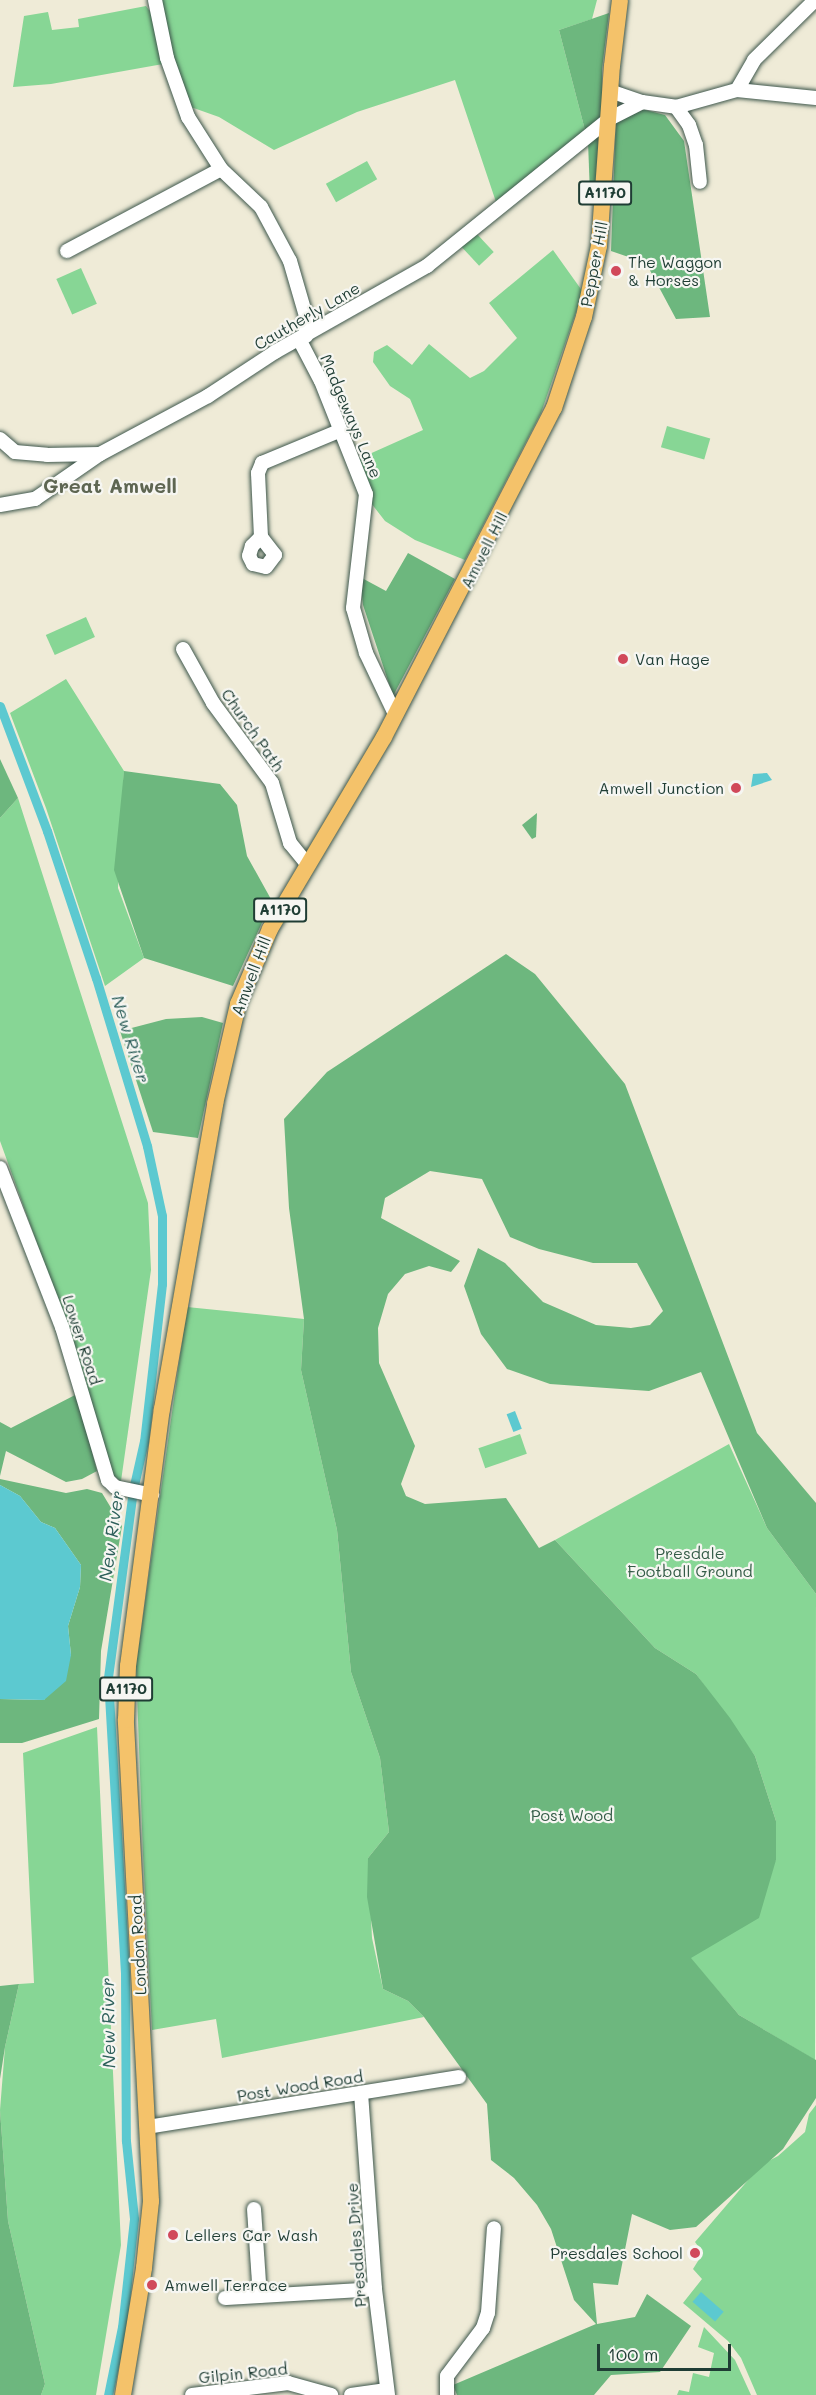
<!DOCTYPE html>
<style>
body{margin:0}
#map{position:relative;width:816px;height:2395px;overflow:hidden;background:#efebd7;font-family:Mali,sans-serif}
div>[style]{position:absolute}
.green>*{inset:0;background:#87d695;transform-origin:0 0}
.forest>*{inset:0;background:#6db77e}
.water>*{inset:0;background:#5cc9d0;transform-origin:0 0}
.canal>*{height:9px;margin:-4.5px;padding:0 4.5px;transform-origin:4.5px;border-radius:4.5px;background:#5cc9d0}
.roads{filter:drop-shadow(0 0 2px #3e574c) drop-shadow(0 0 2px #3e574c)}
.minor>*{height:14px;margin:-7px;padding:0 7px;transform-origin:7px;border-radius:7px;background:#fff}
.major>*{height:16px;margin:-8px;padding:0 8px;transform-origin:8px;border-radius:8px;background:#f4c26a}
.dots>*{width:16px;height:16px;translate:-50% -50%;box-sizing:border-box;border:3px solid #f6f6f2;border-radius:50%}
span{translate:-50% -50%;white-space:nowrap;text-align:center;line-height:1.15;-webkit-text-stroke:4.5px #f6f6f2;paint-order:stroke}
.shield-label span{padding:2px 4px;background:#f6f6f2;border:2px solid;border-radius:4px;-webkit-text-stroke-width:0}
.shield-label{font-size:15px;color:#1f3d34;font-weight:700}
.poi-label{font-size:16px;color:#1f3d34}
.left{translate:0 -50%;text-align:left}
.right{translate:-100% -50%;text-align:right}
.street-label{font-size:16px;color:#1f3d34}
.park-label{font-size:16px;color:#345c47}
.water-label{font-size:18px;color:#2e605b;font-style:italic}
.quarter-label{font-size:20px;color:#5e6652;font-weight:700}
.scale{position:absolute;left:597px;top:2344px;width:134px;height:27px;box-sizing:border-box;border:3px solid #1f3d34;border-top:0;padding-left:8px;font-size:18px;line-height:21px;white-space:nowrap;color:#1f3d34;-webkit-text-stroke:4px #f6f6f2;paint-order:stroke}
</style>
<div id="map">
<div class="green">
<i style="clip-path:polygon(161px 0,597px 0,592px 19px,559px 30px,586px 134px,496px 202px,455px 80px,357px 112px,274px 150px,219px 117px,188px 106px,179px 86px)"></i>
<i style="clip-path:polygon(146px 6px,155px 18px,163px 64px,51px 84px,13px 87px,24px 16px,48px 12px,52px 30px,79px 27px,78px 19px)"></i>
<i style="left:367px;top:161px;width:21px;height:47px;rotate:61deg"></i>
<i style="left:476px;top:233px;width:26px;height:20px;rotate:47deg"></i>
<i style="clip-path:polygon(553px 250px,583px 292px,541px 413px,465px 560px,415px 540px,385px 521px,371px 503px,356px 460px,423px 430px,410px 399px,390px 386px,373px 362px,374px 352px,387px 345px,412px 365px,429px 344px,470px 378px,484px 371px,517px 338px,489px 303px)"></i>
<i style="left:81px;top:268px;width:39px;height:27px;rotate:66deg"></i>
<i style="left:667px;top:426px;width:45px;height:22px;rotate:16deg"></i>
<i style="left:86px;top:617px;width:22px;height:44px;rotate:66deg"></i>
<i style="clip-path:polygon(66px 679px,124px 771px,118px 888px,144px 958px,105px 986px,46px 808px,10px 713px)"></i>
<i style="clip-path:polygon(18px 798px,148px 1203px,151px 1270px,121px 1481px,112px 1475px,69px 1332px,0 1141px,0 818px)"></i>
<i style="clip-path:polygon(187px 1307px,304px 1319px,301px 1370px,337px 1530px,351px 1672px,380px 1758px,389px 1832px,368px 1858px,372px 1938px,383px 1989px,408px 2001px,424px 2017px,222px 2058px,216px 2019px,152px 2030px,143px 1855px,136px 1666px)"></i>
<i style="left:520px;top:1434px;width:21px;height:44px;rotate:71deg"></i>
<i style="clip-path:polygon(729px 1444px,767px 1528px,816px 1594px,815px 2060px,739px 2015px,690px 1958px,776px 1860px,776px 1821px,755px 1756px,696px 1674px,655px 1648px,555px 1540px)"></i>
<i style="clip-path:polygon(97px 1727px,121px 2245px,96px 2395px,41px 2395px,45px 2384px,8px 2221px,0 2110px,5px 2047px,19px 1984px,34px 1983px,23px 1753px)"></i>
<i style="clip-path:polygon(816px 2105px,816px 2395px,757px 2395px,741px 2358px,728px 2341px,683px 2303px,702px 2279px,693px 2269px,703px 2253px,695px 2242px,761px 2165px,778px 2156px,805px 2132px,809px 2114px)"></i>
<i style="clip-path:polygon(704px 2327px,735px 2360px,751px 2395px,677px 2395px,679px 2390px,689px 2392px,693px 2373px,709px 2377px,714px 2353px,698px 2347px)"></i>
</div>
<div class="forest">
<i style="clip-path:polygon(609px 13px,602px 69px,602px 118px,586px 134px,559px 30px)"></i>
<i style="clip-path:polygon(634px 107px,665px 115px,684px 141px,710px 317px,676px 319px,646px 263px,611px 251px,616px 118px)"></i>
<i style="clip-path:polygon(600px 133px,599px 195px,590px 194px,588px 142px)"></i>
<i style="clip-path:polygon(408px 553px,455px 579px,393px 696px,363px 605px,360px 577px,386px 591px)"></i>
<i style="clip-path:polygon(0 759px,18px 798px,0 818px)"></i>
<i style="clip-path:polygon(124px 771px,220px 784px,237px 805px,247px 856px,272px 901px,233px 986px,144px 958px,114px 870px)"></i>
<i style="clip-path:polygon(537px 813px,536px 837px,532px 839px,522px 825px)"></i>
<i style="clip-path:polygon(506px 954px,535px 974px,625px 1084px,757px 1433px,816px 1503px,816px 1594px,767px 1528px,701px 1372px,649px 1391px,550px 1384px,507px 1369px,481px 1334px,464px 1286px,478px 1248px,505px 1263px,543px 1302px,596px 1325px,631px 1328px,650px 1325px,663px 1311px,637px 1263px,593px 1263px,539px 1249px,510px 1237px,482px 1179px,430px 1171px,385px 1198px,381px 1218px,460px 1261px,451px 1272px,429px 1266px,405px 1274px,388px 1294px,378px 1328px,379px 1363px,415px 1446px,401px 1484px,406px 1496px,425px 1504px,506px 1498px,539px 1548px,555px 1540px,655px 1648px,696px 1674px,730px 1718px,755px 1756px,776px 1821px,776px 1860px,759px 1918px,691px 1958px,739px 2015px,816px 2060px,816px 2098px,783px 2149px,696px 2227px,670px 2230px,632px 2214px,618px 2285px,593px 2283px,597px 2324px,635px 2317px,647px 2294px,691px 2326px,660px 2372px,611px 2375px,594px 2395px,457px 2395px,453px 2385px,596px 2324px,574px 2300px,551px 2229px,537px 2205px,514px 2178px,491px 2160px,487px 2104px,424px 2017px,408px 2001px,383px 1989px,367px 1897px,368px 1858px,389px 1832px,380px 1758px,351px 1672px,337px 1530px,301px 1370px,304px 1319px,289px 1208px,284px 1119px,327px 1072px)"></i>
<i style="clip-path:polygon(202px 1017px,223px 1023px,198px 1138px,153px 1132px,120px 1031px,166px 1019px)"></i>
<i style="clip-path:polygon(77px 1394px,97px 1471px,82px 1479px,66px 1482px,6px 1451px,0 1476px,0 1422px,11px 1428px)"></i>
<i style="clip-path:polygon(0 1479px,66px 1493px,87px 1489px,102px 1493px,122px 1526px,101px 1651px,99px 1719px,22px 1743px,0 1743px,0 1699px,44px 1700px,71px 1655px,68px 1626px,80px 1587px,81px 1565px,55px 1528px,41px 1522px,20px 1496px,0 1485px)"></i>
<i style="clip-path:polygon(19px 1984px,5px 2047px,0 2079px,0 1986px)"></i>
<i style="clip-path:polygon(0 2110px,8px 2221px,45px 2384px,41px 2395px,0 2395px)"></i>
</div>
<div class="water">
<i style="clip-path:polygon(767px 773px,772px 780px,751px 787px,753px 774px)"></i>
<i style="left:515px;top:1411px;width:19px;height:9px;rotate:69deg"></i>
<i style="clip-path:polygon(0 1485px,20px 1496px,41px 1522px,55px 1528px,81px 1565px,80px 1587px,68px 1626px,71px 1655px,66px 1681px,44px 1700px,0 1699px)"></i>
<i style="left:701px;top:2292px;width:30px;height:13px;rotate:41deg"></i>
</div>
<div class="canal">
<i style="left:0;top:706px;width:134px;rotate:69.4deg"></i>
<i style="left:47px;top:831px;width:155px;rotate:71.6deg"></i>
<i style="left:96px;top:978px;width:176px;rotate:73.1deg"></i>
<i style="left:147px;top:1146px;width:72px;rotate:77.9deg"></i>
<i style="left:162px;top:1216px;width:68px;rotate:90deg"></i>
<i style="left:162px;top:1284px;width:158px;rotate:96.5deg"></i>
<i style="left:144px;top:1441px;width:50px;rotate:102.7deg"></i>
<i style="left:133px;top:1490px;width:190px;rotate:97.6deg"></i>
<i style="left:108px;top:1678px;width:295px;rotate:86.7deg"></i>
<i style="left:125px;top:1973px;width:168px;rotate:89.7deg"></i>
<i style="left:126px;top:2141px;width:78px;rotate:84.1deg"></i>
<i style="left:134px;top:2219px;width:109px;rotate:96.3deg"></i>
<i style="left:122px;top:2327px;width:69px;rotate:101.6deg"></i>
</div>
<div class="roads">
<div class="minor">
<i style="left:155px;top:0;width:59px;rotate:78.3deg"></i>
<i style="left:167px;top:58px;width:63px;rotate:70.4deg"></i>
<i style="left:188px;top:117px;width:62px;rotate:57.6deg"></i>
<i style="left:221px;top:169px;width:55px;rotate:43.5deg"></i>
<i style="left:261px;top:207px;width:61px;rotate:61.8deg"></i>
<i style="left:290px;top:261px;width:57px;rotate:73.8deg"></i>
<i style="left:306px;top:316px;width:20px;rotate:90deg"></i>
<i style="left:737px;top:90px;width:34px;rotate:-60deg"></i>
<i style="left:754px;top:60px;width:86px;rotate:-44.5deg"></i>
<i style="left:610px;top:91px;width:34px;rotate:19deg"></i>
<i style="left:642px;top:102px;width:34px;rotate:8deg"></i>
<i style="left:676px;top:107px;width:63px;rotate:-15.6deg"></i>
<i style="left:737px;top:90px;width:79px;rotate:5.8deg"></i>
<i style="left:676px;top:107px;width:22px;rotate:54deg"></i>
<i style="left:689px;top:125px;width:21px;rotate:71deg"></i>
<i style="left:696px;top:145px;width:37px;rotate:84deg"></i>
<i style="left:67px;top:251px;width:174px;rotate:-28deg"></i>
<i style="left:299px;top:339px;width:47px;rotate:62.4deg"></i>
<i style="left:321px;top:381px;width:122px;rotate:68.3deg"></i>
<i style="left:366px;top:494px;width:115px;rotate:96.5deg"></i>
<i style="left:353px;top:608px;width:47px;rotate:73.9deg"></i>
<i style="left:366px;top:653px;width:68px;rotate:64.6deg"></i>
<i style="left:0;top:439px;width:20px;rotate:41deg"></i>
<i style="left:15px;top:452px;width:32px;rotate:5deg"></i>
<i style="left:47px;top:455px;width:53px;rotate:-1.1deg"></i>
<i style="left:0;top:505px;width:36px;rotate:-10deg"></i>
<i style="left:35px;top:499px;width:79px;rotate:-34.7deg"></i>
<i style="left:100px;top:454px;width:123px;rotate:-28.2deg"></i>
<i style="left:208px;top:396px;width:80px;rotate:-33.3deg"></i>
<i style="left:275px;top:352px;width:175px;rotate:-29.5deg"></i>
<i style="left:427px;top:266px;width:234px;rotate:-38.9deg"></i>
<i style="left:609px;top:119px;width:37px;rotate:-27deg"></i>
<i style="left:261px;top:537px;width:13px;rotate:135deg"></i>
<i style="left:252px;top:546px;width:10px;rotate:107deg"></i>
<i style="left:249px;top:556px;width:9px;rotate:63deg"></i>
<i style="left:253px;top:564px;width:13px;rotate:13deg"></i>
<i style="left:266px;top:567px;width:15px;rotate:-53deg"></i>
<i style="left:275px;top:555px;width:23px;rotate:-128deg"></i>
<i style="left:261px;top:537px;width:64px;rotate:-92.7deg"></i>
<i style="left:258px;top:473px;width:11px;rotate:-68deg"></i>
<i style="left:262px;top:463px;width:83px;rotate:-22.6deg"></i>
<i style="left:183px;top:649px;width:62px;rotate:60.9deg"></i>
<i style="left:213px;top:703px;width:99px;rotate:53.6deg"></i>
<i style="left:272px;top:783px;width:63px;rotate:73.3deg"></i>
<i style="left:290px;top:843px;width:26px;rotate:51deg"></i>
<i style="left:0;top:1168px;width:171px;rotate:68.7deg"></i>
<i style="left:62px;top:1327px;width:160px;rotate:73.3deg"></i>
<i style="left:108px;top:1480px;width:10px;rotate:45deg"></i>
<i style="left:115px;top:1487px;width:38px;rotate:12deg"></i>
<i style="left:361px;top:2093px;width:196px;rotate:85.9deg"></i>
<i style="left:375px;top:2289px;width:107px;rotate:83deg"></i>
<i style="left:147px;top:2127px;width:316px;rotate:-9.1deg"></i>
<i style="left:254px;top:2209px;width:87px;rotate:86.1deg"></i>
<i style="left:225px;top:2298px;width:150px;rotate:-3.4deg"></i>
<i style="left:192px;top:2395px;width:97px;rotate:-7.1deg"></i>
<i style="left:288px;top:2383px;width:45px;rotate:15.6deg"></i>
<i style="left:351px;top:2395px;width:36px;rotate:-8deg"></i>
<i style="left:447px;top:2395px;width:19px;rotate:-90deg"></i>
<i style="left:447px;top:2376px;width:60px;rotate:-53.1deg"></i>
<i style="left:483px;top:2328px;width:16px;rotate:-72deg"></i>
<i style="left:488px;top:2313px;width:85px;rotate:-86deg"></i>
</div>
<div class="major">
<i style="left:123px;top:2395px;width:129px;rotate:-80.6deg"></i>
<i style="left:144px;top:2268px;width:67px;rotate:-84deg"></i>
<i style="left:151px;top:2201px;width:482px;rotate:-93deg"></i>
<i style="left:126px;top:1720px;width:54px;rotate:-87.9deg"></i>
<i style="left:128px;top:1666px;width:259px;rotate:-82.5deg"></i>
<i style="left:162px;top:1409px;width:310px;rotate:-80.1deg"></i>
<i style="left:215px;top:1104px;width:103px;rotate:-77deg"></i>
<i style="left:238px;top:1004px;width:82px;rotate:-66.9deg"></i>
<i style="left:270px;top:929px;width:223px;rotate:-59.3deg"></i>
<i style="left:384px;top:737px;width:370px;rotate:-62.7deg"></i>
<i style="left:554px;top:408px;width:96px;rotate:-71.8deg"></i>
<i style="left:584px;top:317px;width:73px;rotate:-78.1deg"></i>
<i style="left:599px;top:246px;width:180px;rotate:-85.9deg"></i>
<i style="left:612px;top:66px;width:66px;rotate:-83.1deg"></i>
</div>
</div>
<div class="dots">
<i style="left:616px;top:271px;background:#d1495b"></i>
<i style="left:623px;top:659px;background:#d1495b"></i>
<i style="left:736px;top:788px;background:#d1495b"></i>
<i style="left:173px;top:2235px;background:#d1495b"></i>
<i style="left:695px;top:2253px;background:#d1495b"></i>
<i style="left:152px;top:2285px;background:#d1495b"></i>
</div>
<div class="shield-label">
<span style="left:605px;top:193px">A1170</span>
<span style="left:280px;top:910px">A1170</span>
<span style="left:126px;top:1689px">A1170</span>
</div>
<div class="poi-label">
<span class="left" style="left:628px;top:271px">The Waggon<br>&amp; Horses</span>
<span class="left" style="left:635px;top:659px">Van Hage</span>
<span class="right" style="left:724px;top:788px">Amwell Junction</span>
<span class="left" style="left:185px;top:2235px">Lellers Car Wash</span>
<span class="right" style="left:683px;top:2253px">Presdales School</span>
<span class="left" style="left:164px;top:2285px">Amwell Terrace</span>
</div>
<div class="street-label">
<span style="left:594px;top:264px;rotate:-79deg">Pepper Hill</span>
<span style="left:307px;top:316px;rotate:-30deg">Cautherly Lane</span>
<span style="left:351px;top:416px;rotate:67deg">Madgeways Lane</span>
<span style="left:484px;top:550px;rotate:-63deg">Amwell Hill</span>
<span style="left:253px;top:730px;rotate:55deg">Church Path</span>
<span style="left:251px;top:976px;rotate:-69deg">Amwell Hill</span>
<span style="left:82px;top:1340px;rotate:72deg">Lower Road</span>
<span style="left:138px;top:1945px;rotate:-93deg">London Road</span>
<span style="left:300px;top:2086px;rotate:-9deg">Post Wood Road</span>
<span style="left:356px;top:2245px;rotate:-94deg">Presdales Drive</span>
<span style="left:243px;top:2373px;rotate:-6deg">Gilpin Road</span>
</div>
<div class="park-label">
<span style="left:690px;top:1562px">Presdale<br>Football Ground</span>
<span style="left:572px;top:1815px">Post Wood</span>
</div>
<div class="water-label">
<span style="left:131px;top:1039px;rotate:73deg">New River</span>
<span style="left:111px;top:1536px;rotate:-82deg">New River</span>
<span style="left:108px;top:2023px;rotate:-91deg">New River</span>
</div>
<div class="quarter-label">
<span style="left:110px;top:485px">Great Amwell</span>
</div>
<div class="scale">100 m</div>
</div>
